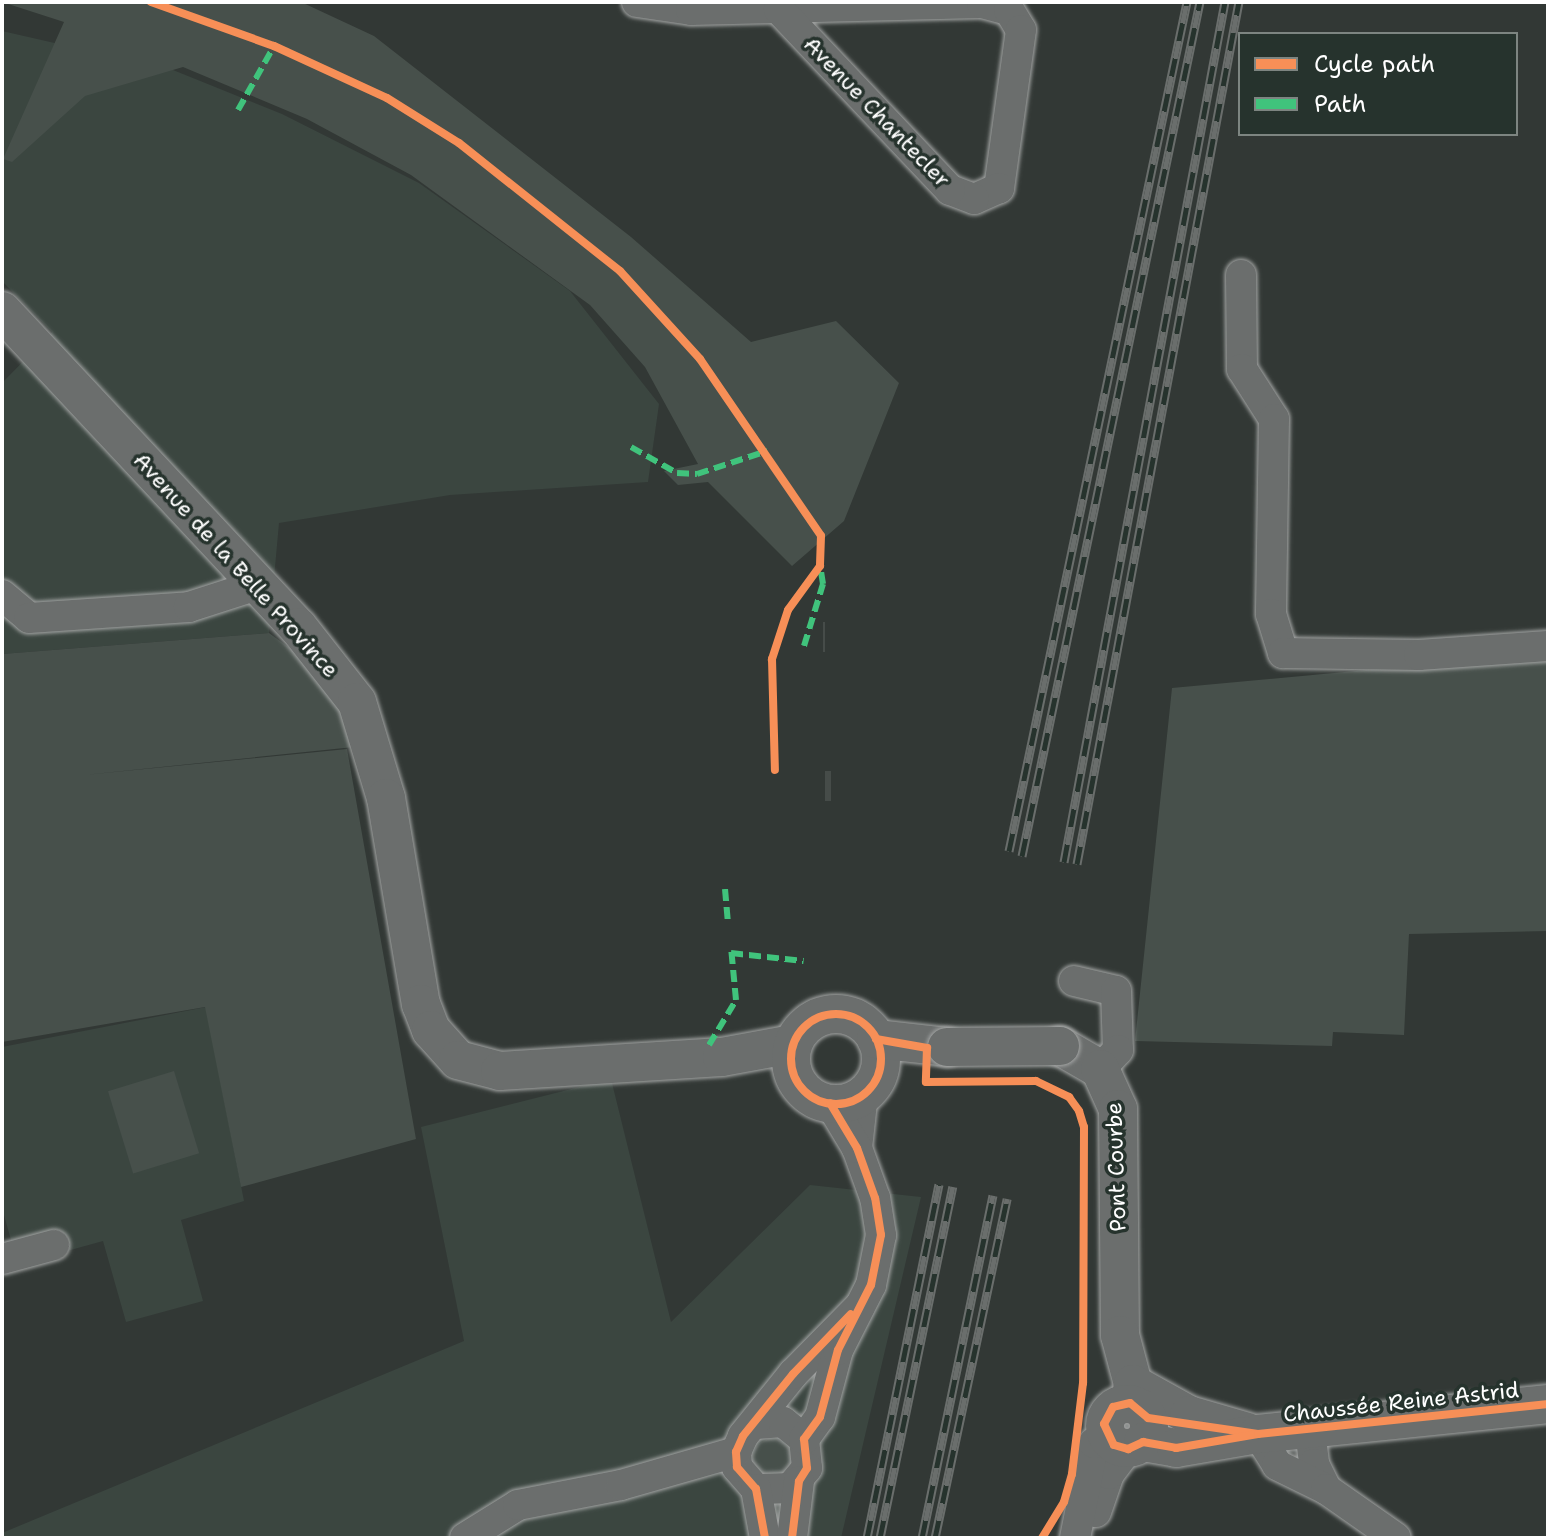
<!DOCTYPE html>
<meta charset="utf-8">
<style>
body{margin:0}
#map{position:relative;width:1550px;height:1540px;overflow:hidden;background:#323835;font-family:"Shantell Sans",sans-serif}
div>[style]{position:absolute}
.built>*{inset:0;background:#3b4640}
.green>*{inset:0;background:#47504b;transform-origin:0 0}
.round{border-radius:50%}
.minor-tunnel>*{height:30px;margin-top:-15px;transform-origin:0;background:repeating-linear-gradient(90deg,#464c49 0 30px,transparent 0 45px)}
.roads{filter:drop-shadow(0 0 2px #a3a5a4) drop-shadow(0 0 2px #a3a5a4)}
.minor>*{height:30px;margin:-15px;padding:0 15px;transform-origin:15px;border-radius:15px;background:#6b6e6d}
.major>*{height:38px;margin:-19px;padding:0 19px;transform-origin:19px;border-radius:19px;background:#6b6e6d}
.major>.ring{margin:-19px;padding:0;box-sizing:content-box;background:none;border:38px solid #6b6e6d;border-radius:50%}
.rail>*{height:9px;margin-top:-4.5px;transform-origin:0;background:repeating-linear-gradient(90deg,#26332d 0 18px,#6a6e6c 0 36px);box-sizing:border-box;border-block:2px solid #6a6e6c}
.bridges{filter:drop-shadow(0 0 2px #a3a5a4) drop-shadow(0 0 2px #a3a5a4)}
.major-bridge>*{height:38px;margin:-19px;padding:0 19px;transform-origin:19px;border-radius:19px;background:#6b6e6d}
.quiet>*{height:6px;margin-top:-3px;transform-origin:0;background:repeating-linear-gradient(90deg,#40c37c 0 12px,transparent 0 18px)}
.cycleway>*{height:8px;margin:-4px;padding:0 4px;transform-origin:4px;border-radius:4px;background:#f78f57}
.cycleway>.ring{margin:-4px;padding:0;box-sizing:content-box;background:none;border:8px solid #f78f57;border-radius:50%}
span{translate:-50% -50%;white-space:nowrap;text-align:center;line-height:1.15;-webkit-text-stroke:7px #26332d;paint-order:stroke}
.street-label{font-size:22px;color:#fff}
.frame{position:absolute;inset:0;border:4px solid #fff;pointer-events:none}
.legend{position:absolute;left:1238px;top:32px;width:280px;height:104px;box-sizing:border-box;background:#26332d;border:2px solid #7d8581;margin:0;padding:10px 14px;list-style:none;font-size:24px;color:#fff}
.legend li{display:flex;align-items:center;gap:16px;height:40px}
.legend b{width:40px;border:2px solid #7d8581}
</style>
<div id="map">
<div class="built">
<i style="clip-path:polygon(2px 31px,173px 70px,282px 114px,419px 183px,570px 291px,659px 404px,648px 482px,450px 495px,279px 523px,269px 633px,2px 654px,2px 383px,52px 332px,2px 281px)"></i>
<i style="clip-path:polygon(206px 1007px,244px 1201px,181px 1220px,203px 1301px,126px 1322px,103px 1241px,2px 1269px,2px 1243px,11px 1240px,2px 1208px,2px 1047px)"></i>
<i style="clip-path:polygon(611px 1079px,671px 1322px,810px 1185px,921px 1197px,841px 1538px,2px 1538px,2px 1533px,464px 1341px,421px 1127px)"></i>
</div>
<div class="green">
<i style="clip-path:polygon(2px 2px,301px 2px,374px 36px,631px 237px,751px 342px,836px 321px,899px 383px,844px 521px,792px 566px,708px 482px,678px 485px,664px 471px,698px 464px,645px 367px,590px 305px,411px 175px,307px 119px,183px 67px,85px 96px,12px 162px,3px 159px,64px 22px)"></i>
<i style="clip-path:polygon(269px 633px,332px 679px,354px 747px,84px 775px,347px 749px,416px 1139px,241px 1187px,205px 1007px,2px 1042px,2px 654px)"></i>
<i style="clip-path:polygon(1548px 653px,1548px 931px,1409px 934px,1404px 1035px,1333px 1032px,1332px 1046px,1135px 1041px,1172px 688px)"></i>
<i style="left:174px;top:1071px;width:86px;height:69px;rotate:73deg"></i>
<i class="round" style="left:753px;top:1439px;width:38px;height:38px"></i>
</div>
<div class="minor-tunnel">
<i style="left:823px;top:637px;width:2px"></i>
<i style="left:825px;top:786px;width:6px"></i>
</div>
<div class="roads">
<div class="minor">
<i style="left:637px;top:2px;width:55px;rotate:8.4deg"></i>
<i style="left:691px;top:10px;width:291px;rotate:-1.4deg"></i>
<i style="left:982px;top:3px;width:28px;rotate:15deg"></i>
<i style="left:1009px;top:10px;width:23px;rotate:59deg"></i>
<i style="left:1021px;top:30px;width:160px;rotate:97.9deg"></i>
<i style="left:999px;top:188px;width:27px;rotate:156deg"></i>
<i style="left:974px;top:199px;width:26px;rotate:-159deg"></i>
<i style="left:950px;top:190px;width:249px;rotate:-133.4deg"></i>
<i style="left:1241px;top:275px;width:94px;rotate:89.4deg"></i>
<i style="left:1242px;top:369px;width:59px;rotate:57.4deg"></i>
<i style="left:1274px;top:419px;width:195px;rotate:90.9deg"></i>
<i style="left:1271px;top:614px;width:41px;rotate:72.9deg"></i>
<i style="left:1283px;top:653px;width:136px;rotate:0.8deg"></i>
<i style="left:1419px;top:655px;width:129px;rotate:-4deg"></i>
<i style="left:2px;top:595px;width:35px;rotate:40deg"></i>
<i style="left:29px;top:618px;width:160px;rotate:-3.9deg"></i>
<i style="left:189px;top:607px;width:71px;rotate:-17.9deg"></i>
<i style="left:1074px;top:981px;width:43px;rotate:13.4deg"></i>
<i style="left:1116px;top:991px;width:59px;rotate:88.1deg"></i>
<i style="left:1118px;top:1050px;width:26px;rotate:133deg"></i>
<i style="left:857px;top:1148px;width:54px;rotate:-83.7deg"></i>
<i style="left:2px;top:1259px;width:54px;rotate:-15.1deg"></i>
<i style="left:756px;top:1424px;width:27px;rotate:-4deg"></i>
<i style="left:783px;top:1422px;width:27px;rotate:39deg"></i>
<i style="left:804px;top:1439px;width:29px;rotate:84deg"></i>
<i style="left:807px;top:1468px;width:26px;rotate:130deg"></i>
<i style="left:790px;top:1488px;width:34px;rotate:178deg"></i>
<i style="left:756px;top:1489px;width:29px;rotate:-131deg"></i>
<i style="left:737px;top:1467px;width:15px;rotate:-94deg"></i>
<i style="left:736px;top:1452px;width:17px;rotate:-66deg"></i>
<i style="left:743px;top:1436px;width:80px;rotate:-51.1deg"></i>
<i style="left:793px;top:1374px;width:95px;rotate:-45.4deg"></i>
<i style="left:1310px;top:1430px;width:34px;rotate:83deg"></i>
<i style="left:1314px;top:1464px;width:28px;rotate:64deg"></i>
<i style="left:1258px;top:1434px;width:36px;rotate:58deg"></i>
<i style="left:1277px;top:1465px;width:55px;rotate:26.1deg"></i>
<i style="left:1326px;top:1489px;width:85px;rotate:35deg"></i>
<i style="left:804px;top:1439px;width:27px;rotate:-54deg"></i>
<i style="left:820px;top:1417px;width:69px;rotate:-75deg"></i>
<i style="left:838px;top:1350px;width:73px;rotate:-63.1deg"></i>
<i style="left:871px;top:1285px;width:51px;rotate:-78.7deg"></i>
<i style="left:881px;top:1235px;width:37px;rotate:-99deg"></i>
<i style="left:875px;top:1198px;width:53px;rotate:-109.8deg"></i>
<i style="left:857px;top:1148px;width:52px;rotate:-121deg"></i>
<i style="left:756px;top:1489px;width:50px;rotate:79.6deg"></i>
<i style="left:1096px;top:1512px;width:40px;rotate:-71.1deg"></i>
<i style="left:1109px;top:1474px;width:31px;rotate:-53deg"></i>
<i style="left:465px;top:1538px;width:62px;rotate:-31.9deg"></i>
<i style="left:518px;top:1505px;width:105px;rotate:-11deg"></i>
<i style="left:621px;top:1485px;width:120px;rotate:-16deg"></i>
<i style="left:792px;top:1538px;width:57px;rotate:-83deg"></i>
<i style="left:1075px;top:1538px;width:97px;rotate:-78.7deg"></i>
<i style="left:1094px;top:1443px;width:14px;rotate:-39deg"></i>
</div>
<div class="major">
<i style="left:2px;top:311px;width:433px;rotate:46.9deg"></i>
<i style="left:298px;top:627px;width:95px;rotate:51.8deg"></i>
<i style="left:357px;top:702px;width:100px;rotate:73.2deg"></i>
<i style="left:386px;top:798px;width:209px;rotate:80.4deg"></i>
<i style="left:421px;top:1004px;width:28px;rotate:69deg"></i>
<i style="left:431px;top:1030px;width:40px;rotate:48deg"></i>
<i style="left:458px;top:1060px;width:43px;rotate:14.7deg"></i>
<i style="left:500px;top:1071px;width:222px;rotate:-3.6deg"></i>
<i style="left:722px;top:1057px;width:72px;rotate:-10.4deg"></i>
<i class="ring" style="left:791px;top:1014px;width:52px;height:52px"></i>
<i style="left:876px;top:1039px;width:71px;rotate:6.4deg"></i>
<i style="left:1060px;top:1046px;width:46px;rotate:29.9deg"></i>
<i style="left:1100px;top:1069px;width:44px;rotate:65.8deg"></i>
<i style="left:1118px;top:1109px;width:226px;rotate:89.5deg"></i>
<i style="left:1120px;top:1335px;width:51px;rotate:75.1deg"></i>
<i style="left:1133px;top:1384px;width:19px;rotate:99deg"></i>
<i style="left:1133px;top:1384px;width:64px;rotate:29deg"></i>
<i style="left:1189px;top:1415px;width:61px;rotate:16.1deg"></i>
<i class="ring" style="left:1105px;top:1404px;width:6px;height:6px"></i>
<i style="left:1143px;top:1442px;width:34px;rotate:10deg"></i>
<i style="left:1176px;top:1448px;width:83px;rotate:-9.7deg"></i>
<i style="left:1258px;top:1434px;width:292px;rotate:-5.9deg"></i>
</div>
</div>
<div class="rail">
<i style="left:1009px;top:851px;width:867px;rotate:-78.16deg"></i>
<i style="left:1022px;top:856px;width:872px;rotate:-78.23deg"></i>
<i style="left:1064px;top:862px;width:875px;rotate:-79.4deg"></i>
<i style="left:1077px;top:864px;width:877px;rotate:-79.36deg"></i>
<i style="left:867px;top:1538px;width:361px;rotate:-78.5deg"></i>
<i style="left:880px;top:1538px;width:359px;rotate:-78.3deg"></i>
<i style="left:922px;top:1538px;width:350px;rotate:-78.3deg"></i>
<i style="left:935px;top:1538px;width:347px;rotate:-78deg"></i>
</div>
<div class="bridges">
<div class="major-bridge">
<i style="left:947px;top:1047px;width:113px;rotate:-0.5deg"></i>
</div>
</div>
<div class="quiet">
<i style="left:238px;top:110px;width:73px;rotate:-60.6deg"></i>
<i style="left:631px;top:447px;width:53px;rotate:29.5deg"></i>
<i style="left:677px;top:473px;width:20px;rotate:3deg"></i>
<i style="left:697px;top:474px;width:74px;rotate:-18.2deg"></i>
<i style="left:804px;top:646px;width:65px;rotate:-73deg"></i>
<i style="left:823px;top:584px;width:18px;rotate:-99deg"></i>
<i style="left:725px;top:889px;width:33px;rotate:85deg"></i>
<i style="left:731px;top:953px;width:73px;rotate:6.3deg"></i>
<i style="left:709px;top:1045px;width:52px;rotate:-59deg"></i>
<i style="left:736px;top:1000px;width:53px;rotate:-95.4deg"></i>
</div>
<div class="cycleway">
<i style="left:151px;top:2px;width:131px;rotate:19.7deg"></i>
<i style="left:274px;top:46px;width:124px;rotate:24.7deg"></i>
<i style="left:387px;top:98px;width:85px;rotate:32deg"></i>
<i style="left:459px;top:143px;width:206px;rotate:38.5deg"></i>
<i style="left:620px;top:271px;width:119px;rotate:47.7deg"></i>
<i style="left:700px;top:359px;width:214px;rotate:55.6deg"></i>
<i style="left:821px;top:536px;width:30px;rotate:92deg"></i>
<i style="left:820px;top:566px;width:54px;rotate:126deg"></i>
<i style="left:788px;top:610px;width:52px;rotate:108.1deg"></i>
<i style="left:772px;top:659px;width:111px;rotate:88.5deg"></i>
<i class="ring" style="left:791px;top:1014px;width:82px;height:82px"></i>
<i style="left:876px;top:1039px;width:52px;rotate:10deg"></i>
<i style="left:927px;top:1048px;width:34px;rotate:92deg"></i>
<i style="left:926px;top:1082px;width:110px;rotate:-0.5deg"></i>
<i style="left:1036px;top:1081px;width:37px;rotate:26deg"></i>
<i style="left:1069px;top:1097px;width:17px;rotate:54deg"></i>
<i style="left:1079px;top:1111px;width:17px;rotate:73deg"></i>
<i style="left:1084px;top:1127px;width:256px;rotate:90.2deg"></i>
<i style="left:1083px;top:1383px;width:92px;rotate:96.9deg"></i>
<i style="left:1072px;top:1474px;width:29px;rotate:106deg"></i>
<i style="left:1064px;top:1502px;width:42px;rotate:121.4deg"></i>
<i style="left:1258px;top:1434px;width:111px;rotate:-171.7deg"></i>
<i style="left:1148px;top:1418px;width:23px;rotate:-140deg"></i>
<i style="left:1130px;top:1403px;width:17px;rotate:167deg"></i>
<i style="left:1113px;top:1407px;width:19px;rotate:118deg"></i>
<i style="left:1104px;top:1424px;width:23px;rotate:65deg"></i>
<i style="left:1114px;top:1445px;width:15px;rotate:16deg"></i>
<i style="left:1128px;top:1449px;width:17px;rotate:-25deg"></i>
<i style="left:1143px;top:1442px;width:34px;rotate:10deg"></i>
<i style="left:1176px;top:1448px;width:83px;rotate:-9.7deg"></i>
<i style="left:1258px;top:1434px;width:292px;rotate:-5.9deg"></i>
<i style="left:765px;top:1538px;width:50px;rotate:-100.4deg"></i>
<i style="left:756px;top:1489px;width:29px;rotate:-131deg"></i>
<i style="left:737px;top:1467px;width:15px;rotate:-94deg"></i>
<i style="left:736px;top:1452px;width:17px;rotate:-66deg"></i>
<i style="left:743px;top:1436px;width:80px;rotate:-51.1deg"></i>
<i style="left:793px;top:1374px;width:83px;rotate:-46deg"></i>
<i style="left:792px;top:1538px;width:57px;rotate:-83deg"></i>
<i style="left:799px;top:1481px;width:15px;rotate:-58deg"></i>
<i style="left:807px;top:1468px;width:29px;rotate:-96deg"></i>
<i style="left:804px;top:1439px;width:27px;rotate:-54deg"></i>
<i style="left:820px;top:1417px;width:69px;rotate:-75deg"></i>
<i style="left:838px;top:1350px;width:73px;rotate:-63.1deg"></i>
<i style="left:871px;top:1285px;width:51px;rotate:-78.7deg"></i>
<i style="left:881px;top:1235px;width:37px;rotate:-99deg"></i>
<i style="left:875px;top:1198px;width:53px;rotate:-109.8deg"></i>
<i style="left:857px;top:1148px;width:52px;rotate:-121deg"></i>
</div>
<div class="street-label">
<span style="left:877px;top:112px;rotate:46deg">Avenue Chantecler</span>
<span style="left:236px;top:565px;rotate:48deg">Avenue de la Belle Province</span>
<span style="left:1116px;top:1167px;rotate:-92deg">Pont Courbe</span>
<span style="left:1401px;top:1402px;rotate:-6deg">Chaussée Reine Astrid</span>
</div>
<div class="frame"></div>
<ul class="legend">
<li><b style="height:10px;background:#f78f57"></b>Cycle path</li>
<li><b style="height:10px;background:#40c37c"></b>Path</li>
</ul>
</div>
